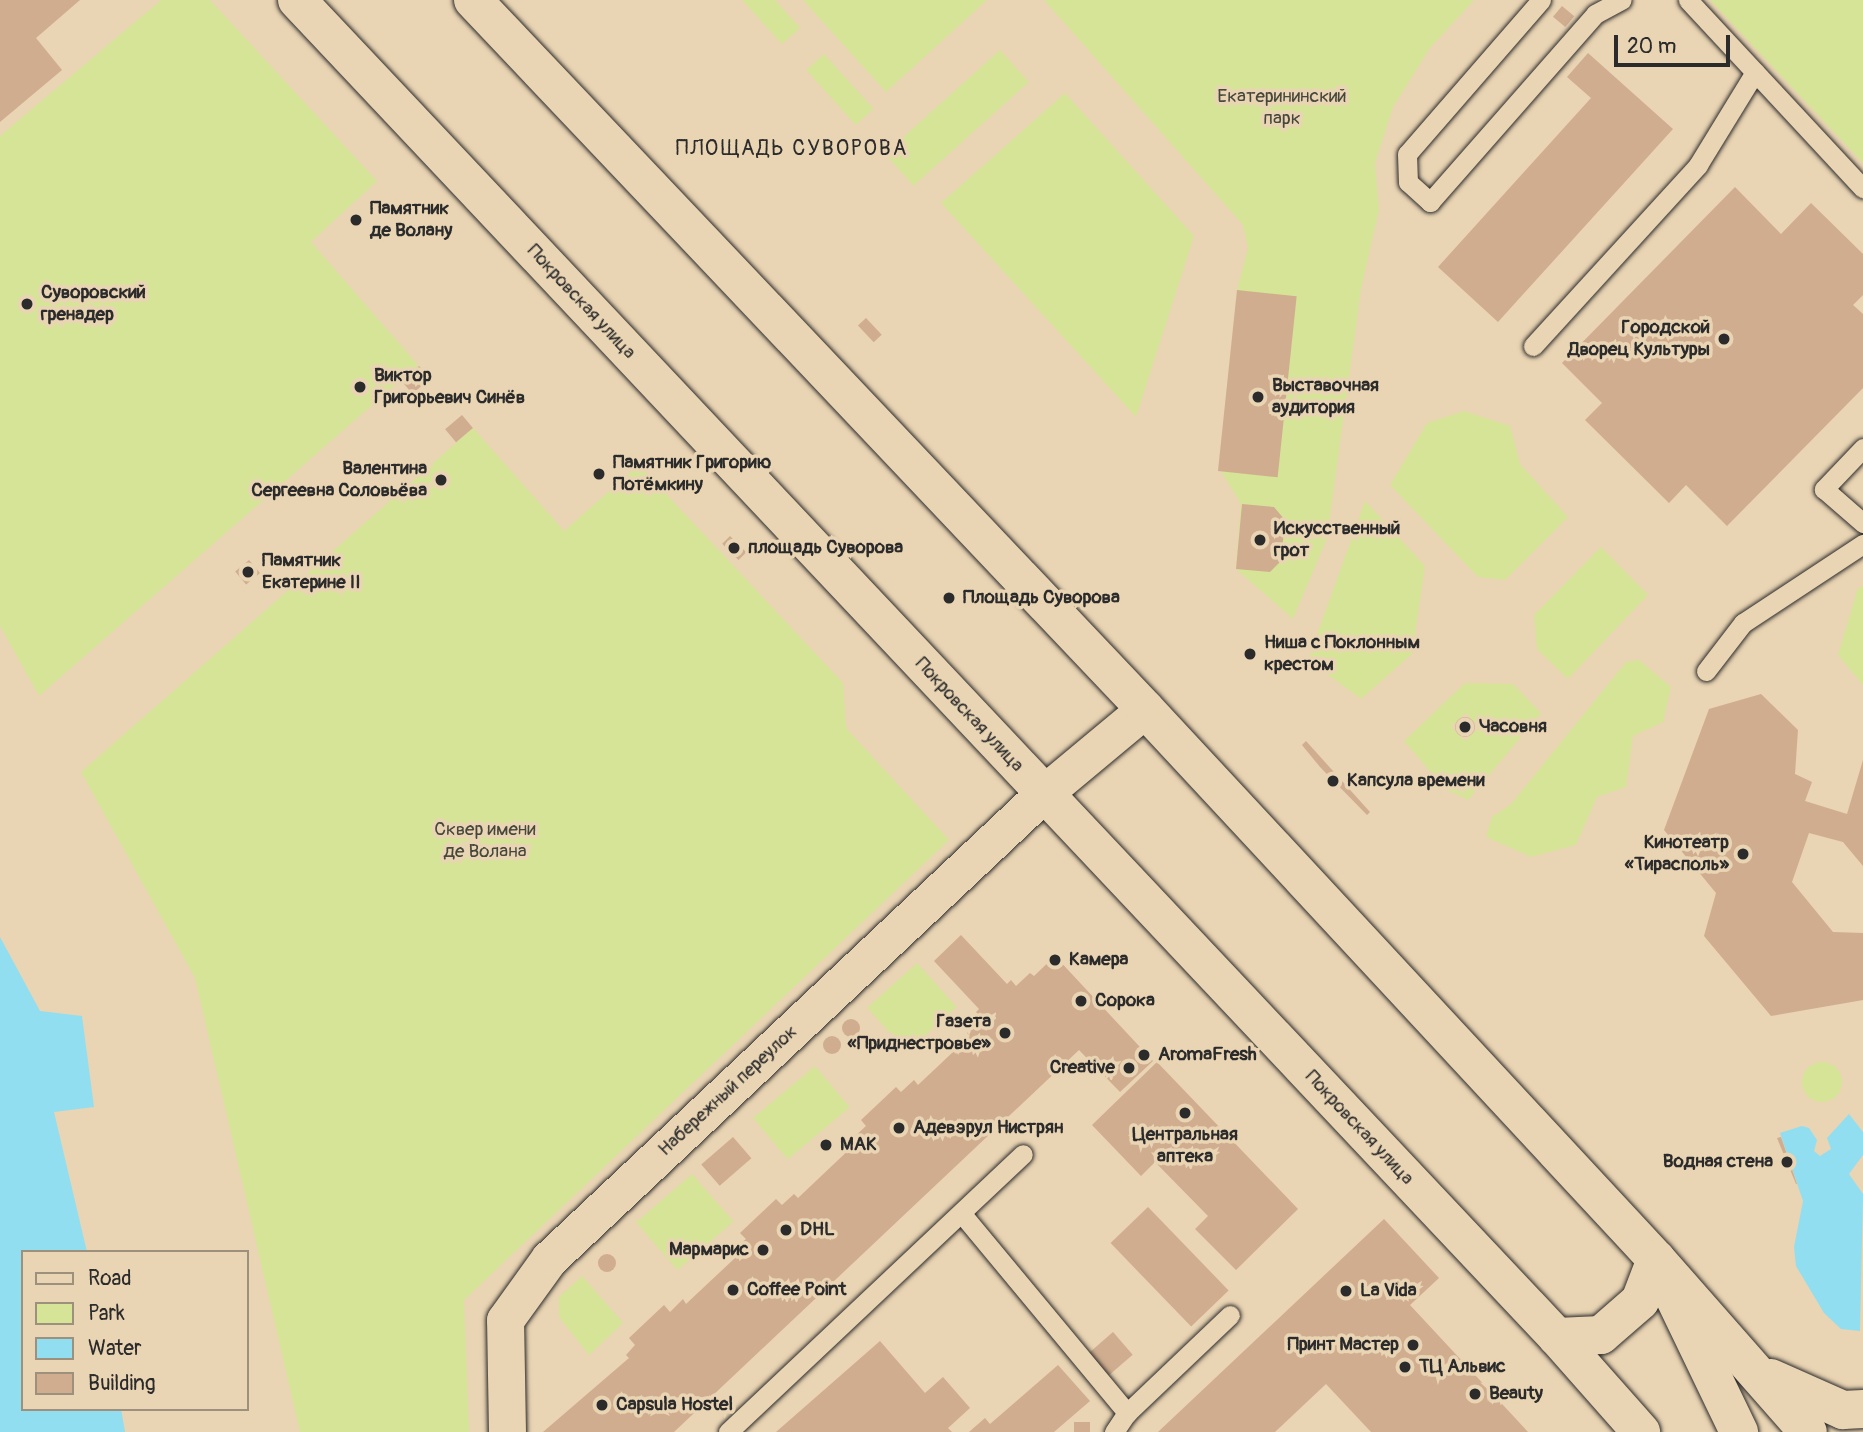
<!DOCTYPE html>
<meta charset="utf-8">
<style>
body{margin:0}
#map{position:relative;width:1863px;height:1432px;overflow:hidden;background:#e9d4b3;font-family:Pangolin,sans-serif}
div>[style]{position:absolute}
.green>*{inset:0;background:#d6e498;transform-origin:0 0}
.round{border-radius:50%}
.water>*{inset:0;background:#91def1}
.building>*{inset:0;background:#d0ad8f;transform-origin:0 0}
.roads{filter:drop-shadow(0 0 2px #2b2b2b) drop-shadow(0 0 2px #2b2b2b)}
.lane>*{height:19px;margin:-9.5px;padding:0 9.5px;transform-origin:9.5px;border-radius:9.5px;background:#e9d4b3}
.street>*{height:37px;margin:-18.5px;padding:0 18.5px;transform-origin:18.5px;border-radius:18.5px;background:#e9d4b3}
.secondary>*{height:38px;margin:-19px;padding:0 19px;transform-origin:19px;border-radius:19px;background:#e9d4b3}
.dots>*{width:19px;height:19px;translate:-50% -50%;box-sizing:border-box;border:4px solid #e9d4b3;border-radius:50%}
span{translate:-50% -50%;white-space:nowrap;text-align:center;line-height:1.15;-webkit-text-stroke:7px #e9d4b3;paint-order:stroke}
.park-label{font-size:19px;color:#45473b}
.poi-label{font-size:19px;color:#2b2b2b;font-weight:700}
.left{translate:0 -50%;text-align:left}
.right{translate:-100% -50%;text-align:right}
.street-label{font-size:19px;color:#2b2b2b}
.neighbourhood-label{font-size:21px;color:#2b2b2b;letter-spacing:2px}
.legend{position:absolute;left:21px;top:1250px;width:228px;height:161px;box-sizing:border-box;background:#e9d4b3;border:2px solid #9d907d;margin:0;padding:9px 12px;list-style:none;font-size:21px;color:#2b2b2b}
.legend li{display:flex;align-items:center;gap:14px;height:35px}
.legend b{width:35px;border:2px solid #9d907d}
.scale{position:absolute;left:1614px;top:35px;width:116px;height:32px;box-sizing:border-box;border:4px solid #2b2b2b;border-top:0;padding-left:9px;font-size:21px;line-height:24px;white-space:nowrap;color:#2b2b2b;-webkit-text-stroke:5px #e9d4b3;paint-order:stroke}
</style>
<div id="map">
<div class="green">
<i style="clip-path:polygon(161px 0,210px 0,377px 181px,311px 242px,418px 365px,39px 696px,0 626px,0 136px)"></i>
<i style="clip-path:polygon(742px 0,775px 0,800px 28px,782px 44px)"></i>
<i style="clip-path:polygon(803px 0,987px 0,886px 92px)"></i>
<i style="clip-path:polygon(1044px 0,1474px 0,1430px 48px,1393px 107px,1375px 163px,1379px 210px,1361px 289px,1327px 538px,1293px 619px,1236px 569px,1241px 504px,1221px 471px,1237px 290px,1248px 248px,1243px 225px)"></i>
<i style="clip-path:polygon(1710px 0,1863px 0,1863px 163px)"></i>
<i style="left:1000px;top:50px;width:43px;height:155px;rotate:48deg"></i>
<i style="left:824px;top:54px;width:74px;height:24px;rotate:48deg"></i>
<i style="clip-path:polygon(1065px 93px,1194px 236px,1136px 417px,941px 203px)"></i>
<i style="clip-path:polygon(1464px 411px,1510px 426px,1520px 464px,1568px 517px,1505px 580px,1478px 577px,1390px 485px,1427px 423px)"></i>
<i style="clip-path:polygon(473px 428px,564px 531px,639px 465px,843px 683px,846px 728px,949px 840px,464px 1300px,469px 1432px,300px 1432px,195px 978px,81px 772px)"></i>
<i style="clip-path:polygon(1365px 501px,1425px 566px,1412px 654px,1361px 699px,1308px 660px)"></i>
<i style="clip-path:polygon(1601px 547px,1648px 595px,1568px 679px,1537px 649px,1534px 615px)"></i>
<i style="clip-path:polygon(1863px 586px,1863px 685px,1838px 655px,1858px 588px)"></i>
<i style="clip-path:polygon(1639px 660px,1671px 687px,1663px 722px,1633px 736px,1626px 787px,1597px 797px,1576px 845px,1531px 857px,1486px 837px,1492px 817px,1511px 804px,1626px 662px)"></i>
<i style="clip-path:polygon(evenodd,1465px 683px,1513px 684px,1541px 713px,1468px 800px,1445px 789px,1404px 741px,1465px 683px,1465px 713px,1480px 727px,1465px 741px,1451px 727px,1465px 713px)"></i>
<i style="left:917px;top:963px;width:59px;height:67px;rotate:48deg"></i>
<i class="round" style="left:1802px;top:1062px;width:40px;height:40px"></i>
<i style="left:815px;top:1066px;width:54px;height:81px;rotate:50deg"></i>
<i style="left:692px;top:1174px;width:63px;height:74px;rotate:49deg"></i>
<i style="clip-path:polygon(582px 1276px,623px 1323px,589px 1355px,559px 1317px,559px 1297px)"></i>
</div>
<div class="water">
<i style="clip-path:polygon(0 937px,40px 1011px,82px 1016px,94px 1107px,54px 1112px,87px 1252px,23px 1252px,23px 1409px,121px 1409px,125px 1432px,0 1432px)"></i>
<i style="clip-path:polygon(1849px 1114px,1863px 1132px,1863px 1155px,1849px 1174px,1863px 1194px,1860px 1331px,1841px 1329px,1824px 1313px,1796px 1266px,1794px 1247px,1803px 1201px,1780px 1133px,1802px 1126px,1809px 1128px,1817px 1140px,1814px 1151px,1820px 1156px,1831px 1149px,1827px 1138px)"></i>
</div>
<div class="building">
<i style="clip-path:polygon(0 0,80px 0,36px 38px,62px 70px,0 122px)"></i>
<i style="left:1562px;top:6px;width:16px;height:14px;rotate:40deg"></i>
<i style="clip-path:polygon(1588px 53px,1673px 129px,1498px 322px,1438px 267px,1591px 98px,1567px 77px)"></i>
<i style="clip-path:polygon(1735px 187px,1781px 234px,1811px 203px,1863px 254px,1863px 295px,1853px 305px,1863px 314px,1863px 388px,1727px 526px,1686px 485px,1669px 503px,1585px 420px,1602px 403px,1562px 363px)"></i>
<i style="left:1237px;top:290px;width:60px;height:182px;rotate:6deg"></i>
<i style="left:866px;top:318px;width:23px;height:11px;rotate:47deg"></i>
<i style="left:419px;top:366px;width:17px;height:23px;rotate:50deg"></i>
<i style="left:462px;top:415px;width:17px;height:22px;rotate:50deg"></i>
<i style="clip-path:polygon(1242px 504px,1274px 507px,1285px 520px,1281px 561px,1270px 572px,1236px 569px)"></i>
<i style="left:730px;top:536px;width:23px;height:11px;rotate:45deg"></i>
<i style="left:249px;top:560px;width:17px;height:18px;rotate:50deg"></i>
<i style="clip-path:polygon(1761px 694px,1798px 730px,1795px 774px,1812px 782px,1805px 801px,1847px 814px,1863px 760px,1863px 866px,1843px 842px,1809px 833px,1792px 882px,1833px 932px,1863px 933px,1863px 1000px,1771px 1016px,1704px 936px,1716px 893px,1664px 830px,1709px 709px)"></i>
<i class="round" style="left:1455px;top:717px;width:20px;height:20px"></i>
<i style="clip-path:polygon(1306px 741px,1370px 812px,1367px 815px,1320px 767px,1302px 745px)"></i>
<i style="clip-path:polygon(961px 935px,1007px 984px,1011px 980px,1016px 986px,1030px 973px,1034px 976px,1055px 956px,1153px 1061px,1120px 1092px,1079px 1050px,674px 1432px,543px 1432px,629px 1358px,626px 1355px,635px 1345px,629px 1338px,664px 1305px,670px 1312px,683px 1299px,686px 1304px,735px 1258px,730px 1253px,746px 1239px,740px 1233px,776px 1199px,782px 1205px,794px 1194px,798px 1198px,855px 1144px,851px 1140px,866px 1126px,861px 1120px,896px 1087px,901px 1092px,914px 1080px,918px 1085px,970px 1036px,967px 1033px,982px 1019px,976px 1012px,979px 1009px,934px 961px)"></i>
<i class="round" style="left:842px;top:1019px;width:18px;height:18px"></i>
<i class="round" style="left:823px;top:1036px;width:18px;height:18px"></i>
<i style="clip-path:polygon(1157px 1062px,1298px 1209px,1236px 1270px,1195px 1229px,1208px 1216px,1155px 1162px,1141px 1176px,1092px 1125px)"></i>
<i style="left:733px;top:1137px;width:28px;height:42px;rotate:49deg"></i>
<i style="clip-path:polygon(1781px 1137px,1797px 1184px,1796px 1184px,1777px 1138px)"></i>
<i style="left:1148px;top:1207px;width:116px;height:52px;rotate:46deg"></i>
<i style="clip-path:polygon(1384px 1219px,1439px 1278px,1410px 1305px,1528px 1432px,1371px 1432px,1326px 1384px,1275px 1432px,1158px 1432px)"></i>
<i class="round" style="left:598px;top:1254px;width:18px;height:18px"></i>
<i style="left:1113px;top:1332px;width:30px;height:33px;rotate:49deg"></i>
<i style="clip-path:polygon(880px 1341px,925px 1393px,943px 1377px,970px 1408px,948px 1428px,952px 1432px,776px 1432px)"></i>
<i style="clip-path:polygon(1058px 1365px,1090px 1401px,1054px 1432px,969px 1432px,985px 1418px,990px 1424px)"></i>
<i style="left:1074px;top:1422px;width:16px;height:10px"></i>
</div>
<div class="roads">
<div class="lane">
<i style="left:1541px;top:0;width:204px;rotate:131deg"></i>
<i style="left:1407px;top:154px;width:28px;rotate:88deg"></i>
<i style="left:1408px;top:182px;width:30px;rotate:42deg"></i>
<i style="left:1430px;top:202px;width:250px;rotate:-48.7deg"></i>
<i style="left:1595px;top:14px;width:30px;rotate:-28deg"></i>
<i style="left:1688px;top:0;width:257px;rotate:47.1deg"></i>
<i style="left:1533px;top:346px;width:245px;rotate:-47.6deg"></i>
<i style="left:1698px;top:165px;width:109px;rotate:-58.5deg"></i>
<i style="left:1863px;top:448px;width:57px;rotate:133.6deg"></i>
<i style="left:1824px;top:489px;width:52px;rotate:41.1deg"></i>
<i style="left:1706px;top:671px;width:61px;rotate:-52.4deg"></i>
<i style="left:1743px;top:623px;width:144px;rotate:-33.4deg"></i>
<i style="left:962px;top:1214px;width:259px;rotate:50.3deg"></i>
<i style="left:728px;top:1432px;width:405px;rotate:-43.3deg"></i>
<i style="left:1114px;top:1432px;width:23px;rotate:-56deg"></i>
<i style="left:1127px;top:1413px;width:142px;rotate:-43.6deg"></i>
</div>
<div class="street">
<i style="left:507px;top:1432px;width:112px;rotate:-91deg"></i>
<i style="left:505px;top:1320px;width:75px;rotate:-54.2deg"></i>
<i style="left:549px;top:1259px;width:678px;rotate:-43.27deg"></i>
<i style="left:1043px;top:794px;width:133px;rotate:-39.8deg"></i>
</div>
<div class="secondary">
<i style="left:297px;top:0;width:1837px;rotate:46.7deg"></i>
<i style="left:1557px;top:1337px;width:127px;rotate:48.5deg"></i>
<i style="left:473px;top:0;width:977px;rotate:46.53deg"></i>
<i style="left:1145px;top:709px;width:751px;rotate:47.11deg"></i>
<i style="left:1656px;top:1259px;width:230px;rotate:48.7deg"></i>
<i style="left:1675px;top:1299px;width:148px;rotate:64.3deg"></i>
<i style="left:1557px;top:1337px;width:44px;rotate:-2.6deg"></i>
<i style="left:1601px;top:1335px;width:52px;rotate:-41.1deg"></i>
<i style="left:1640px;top:1301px;width:45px;rotate:-69.1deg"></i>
<i style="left:1771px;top:1378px;width:79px;rotate:24deg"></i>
<i style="left:1843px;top:1410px;width:20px;rotate:-3deg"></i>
</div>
</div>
<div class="dots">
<i style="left:356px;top:220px;background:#2b2b2b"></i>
<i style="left:27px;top:304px;background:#2b2b2b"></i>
<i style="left:1724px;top:339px;background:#2b2b2b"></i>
<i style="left:360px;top:387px;background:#2b2b2b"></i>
<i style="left:1258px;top:397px;background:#2b2b2b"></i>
<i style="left:599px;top:474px;background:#2b2b2b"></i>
<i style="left:441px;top:480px;background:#2b2b2b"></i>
<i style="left:1260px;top:540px;background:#2b2b2b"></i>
<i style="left:734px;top:548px;background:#2b2b2b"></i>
<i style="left:248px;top:572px;background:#2b2b2b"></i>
<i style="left:949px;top:598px;background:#2b2b2b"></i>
<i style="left:1250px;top:654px;background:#2b2b2b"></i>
<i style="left:1465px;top:727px;background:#2b2b2b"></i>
<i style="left:1333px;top:781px;background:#2b2b2b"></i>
<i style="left:1743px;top:854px;background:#2b2b2b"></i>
<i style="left:1055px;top:960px;background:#2b2b2b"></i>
<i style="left:1081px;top:1001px;background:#2b2b2b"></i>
<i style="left:1005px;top:1033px;background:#2b2b2b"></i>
<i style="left:1144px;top:1055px;background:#2b2b2b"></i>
<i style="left:1129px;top:1068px;background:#2b2b2b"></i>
<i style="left:1185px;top:1113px;background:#2b2b2b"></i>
<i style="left:899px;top:1128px;background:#2b2b2b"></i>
<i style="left:826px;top:1145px;background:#2b2b2b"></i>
<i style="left:1787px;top:1162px;background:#2b2b2b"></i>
<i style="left:786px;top:1230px;background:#2b2b2b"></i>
<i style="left:763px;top:1250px;background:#2b2b2b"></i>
<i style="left:733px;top:1290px;background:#2b2b2b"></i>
<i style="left:1346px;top:1291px;background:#2b2b2b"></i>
<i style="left:1413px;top:1345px;background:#2b2b2b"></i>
<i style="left:1405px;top:1367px;background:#2b2b2b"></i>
<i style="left:1475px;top:1394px;background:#2b2b2b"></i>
<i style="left:602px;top:1405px;background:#2b2b2b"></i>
</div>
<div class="park-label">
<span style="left:1282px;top:108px">Екатерининский<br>парк</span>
<span style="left:485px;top:841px">Сквер имени<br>де Волана</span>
</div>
<div class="poi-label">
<span class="left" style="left:370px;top:220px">Памятник<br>де Волану</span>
<span class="left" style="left:41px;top:304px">Суворовский<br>гренадер</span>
<span class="right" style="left:1710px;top:339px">Городской<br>Дворец Культуры</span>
<span class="left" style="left:374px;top:387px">Виктор<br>Григорьевич Синёв</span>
<span class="left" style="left:1272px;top:397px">Выставочная<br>аудитория</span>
<span class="left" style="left:613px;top:474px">Памятник Григорию<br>Потёмкину</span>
<span class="right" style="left:427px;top:480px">Валентина<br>Сергеевна Соловьёва</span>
<span class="left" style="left:1274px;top:540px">Искусственный<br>грот</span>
<span class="left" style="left:748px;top:548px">площадь Суворова</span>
<span class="left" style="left:262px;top:572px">Памятник<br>Екатерине II</span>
<span class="left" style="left:963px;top:598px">Площадь Суворова</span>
<span class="left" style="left:1264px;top:654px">Ниша с Поклонным<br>крестом</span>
<span class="left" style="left:1479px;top:727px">Часовня</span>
<span class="left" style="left:1347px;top:781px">Капсула времени</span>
<span class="right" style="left:1729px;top:854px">Кинотеатр<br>«Тирасполь»</span>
<span class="left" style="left:1069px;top:960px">Камера</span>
<span class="left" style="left:1095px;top:1001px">Сорока</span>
<span class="right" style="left:991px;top:1033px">Газета<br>«Приднестровье»</span>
<span class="left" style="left:1158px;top:1055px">AromaFresh</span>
<span class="right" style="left:1115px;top:1068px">Creative</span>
<span class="left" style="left:913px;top:1128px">Адевэрул Нистрян</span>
<span style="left:1185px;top:1146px">Центральная<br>аптека</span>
<span class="left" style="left:840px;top:1145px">МАК</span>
<span class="right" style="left:1773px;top:1162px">Водная стена</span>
<span class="left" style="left:800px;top:1230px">DHL</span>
<span class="right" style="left:749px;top:1250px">Мармарис</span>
<span class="left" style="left:747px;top:1290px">Coffee Point</span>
<span class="left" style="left:1360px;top:1291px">La Vida</span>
<span class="right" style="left:1399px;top:1345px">Принт Мастер</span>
<span class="left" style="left:1419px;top:1367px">ТЦ Альвис</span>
<span class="left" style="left:1489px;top:1394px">Beauty</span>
<span class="left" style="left:616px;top:1405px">Capsula Hostel</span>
</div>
<div class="street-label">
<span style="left:581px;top:302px;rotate:47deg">Покровская улица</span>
<span style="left:969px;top:715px;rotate:47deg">Покровская улица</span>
<span style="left:728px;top:1091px;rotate:-43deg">Набережный переулок</span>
<span style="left:1359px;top:1128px;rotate:47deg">Покровская улица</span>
</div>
<div class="neighbourhood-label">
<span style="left:792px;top:149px">ПЛОЩАДЬ СУВОРОВА</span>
</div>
<ul class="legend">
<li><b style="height:9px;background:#e9d4b3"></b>Road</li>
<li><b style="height:19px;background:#d6e498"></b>Park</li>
<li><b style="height:19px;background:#91def1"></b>Water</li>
<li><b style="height:19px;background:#d0ad8f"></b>Building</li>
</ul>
<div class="scale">20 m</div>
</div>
